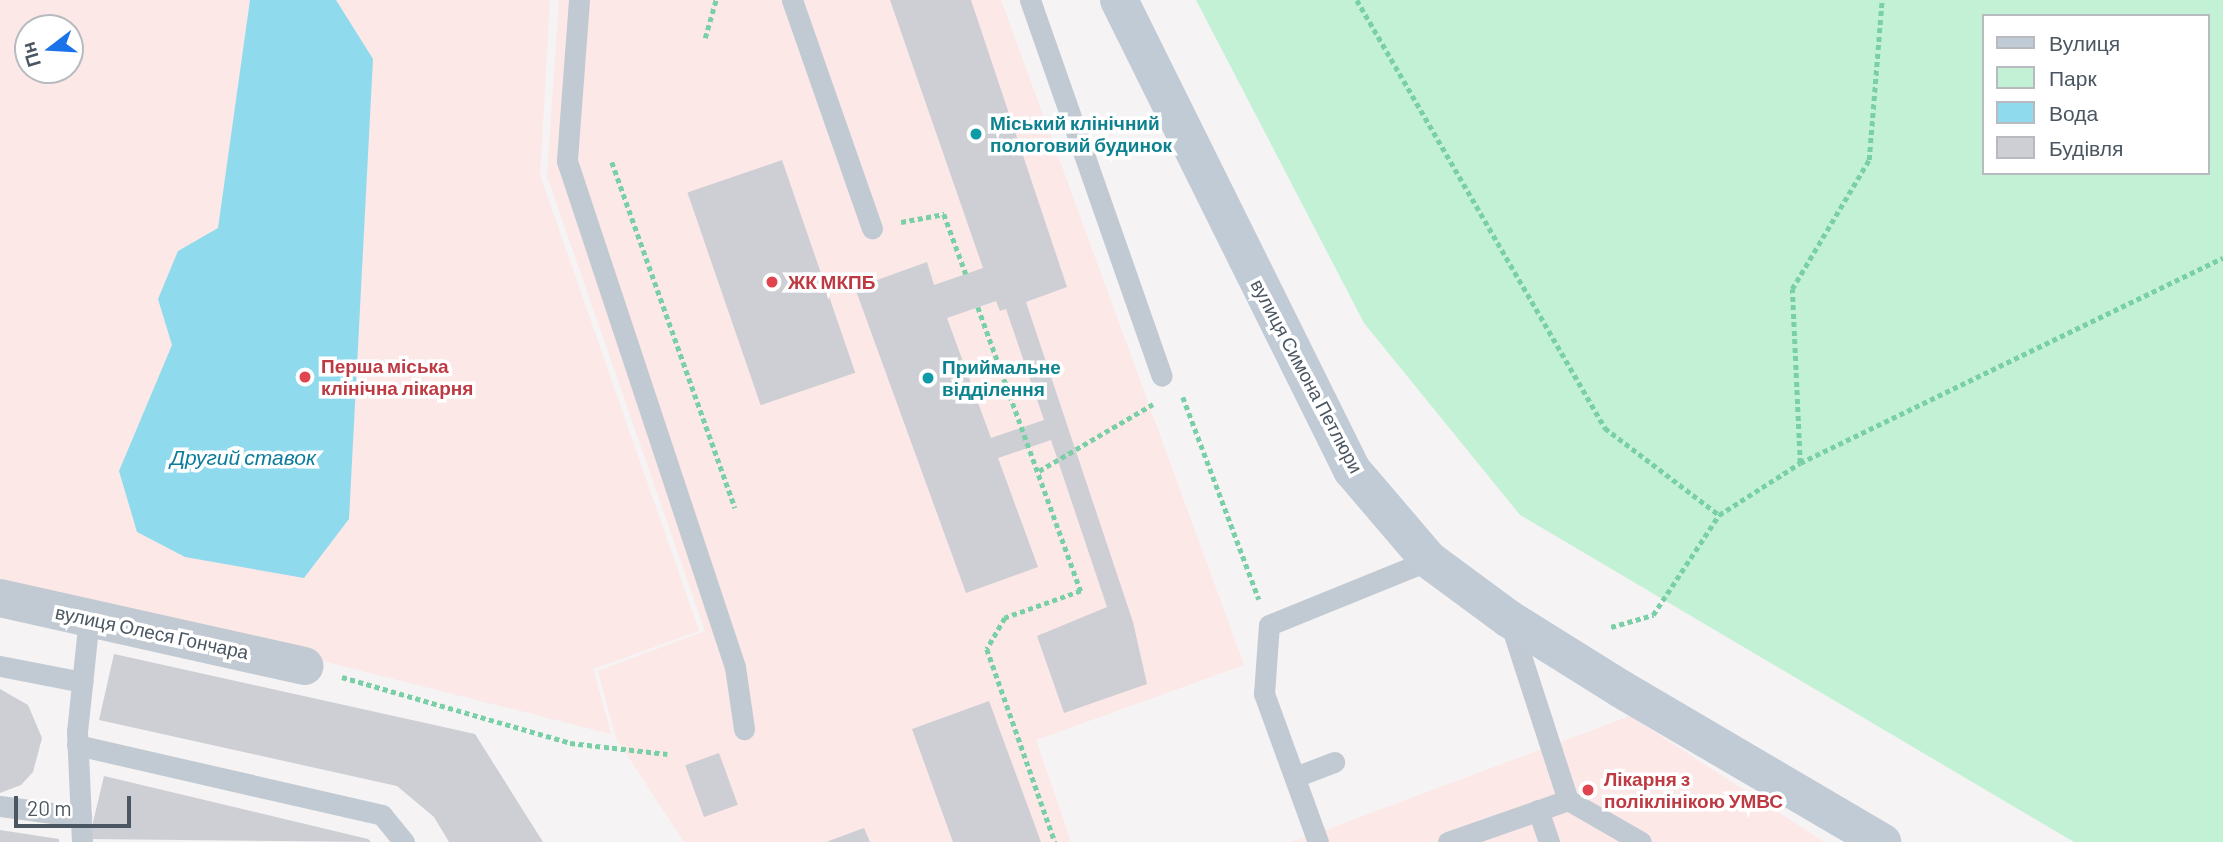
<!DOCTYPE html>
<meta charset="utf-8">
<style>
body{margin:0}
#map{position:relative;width:2223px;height:842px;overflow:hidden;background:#f5f3f3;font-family:Barlow,sans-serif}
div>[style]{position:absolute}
.medical>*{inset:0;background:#fce8e6}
.green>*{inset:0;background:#c3f1d5}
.water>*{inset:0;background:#90daee}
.building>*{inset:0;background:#cdcfd5;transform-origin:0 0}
.path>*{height:4.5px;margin-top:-2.25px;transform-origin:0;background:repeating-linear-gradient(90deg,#7ad0a6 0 5px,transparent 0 8.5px)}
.lane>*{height:21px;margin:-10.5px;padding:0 10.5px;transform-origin:10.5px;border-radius:10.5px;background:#c1cad2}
.street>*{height:38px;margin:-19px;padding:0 19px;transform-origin:19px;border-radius:19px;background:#c1cad2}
.secondary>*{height:38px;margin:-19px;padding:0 19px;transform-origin:19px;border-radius:19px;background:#c1cbd6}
.dots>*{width:19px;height:19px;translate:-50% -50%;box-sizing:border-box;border:4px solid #fff;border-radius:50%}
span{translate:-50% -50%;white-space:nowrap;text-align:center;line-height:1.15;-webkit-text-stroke:7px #fff;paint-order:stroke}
.culture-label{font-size:19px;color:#0d838f;font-weight:700}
.left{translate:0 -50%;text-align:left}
.health-label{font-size:19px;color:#be3a42;font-weight:700}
.street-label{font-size:19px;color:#4a5661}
.water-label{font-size:21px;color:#0c7c9b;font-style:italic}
.legend{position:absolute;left:1982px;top:14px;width:228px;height:161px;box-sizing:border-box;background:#fff;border:2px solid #b7bbc0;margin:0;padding:9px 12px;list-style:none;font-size:21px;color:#4a5661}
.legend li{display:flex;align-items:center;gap:14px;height:35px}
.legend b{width:35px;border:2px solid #b7bbc0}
.north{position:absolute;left:14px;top:14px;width:70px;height:70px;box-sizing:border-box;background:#fff;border:2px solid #b7bbc0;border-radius:50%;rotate:253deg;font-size:19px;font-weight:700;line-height:28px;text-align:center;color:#4a5661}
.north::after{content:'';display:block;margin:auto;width:24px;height:32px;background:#1a73e8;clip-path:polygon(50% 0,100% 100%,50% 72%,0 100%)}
.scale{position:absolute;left:14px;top:796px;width:117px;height:32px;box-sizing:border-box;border:4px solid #4a5661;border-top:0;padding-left:9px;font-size:21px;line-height:24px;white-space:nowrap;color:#4a5661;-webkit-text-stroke:5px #fff;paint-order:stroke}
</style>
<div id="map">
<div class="medical">
<i style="clip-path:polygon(evenodd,0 0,550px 0,540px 175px,699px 631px,593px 669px,611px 734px,0 579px,0 0,28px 28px,70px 28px,70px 70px,28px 70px,28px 28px)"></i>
<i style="clip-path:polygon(559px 0,1001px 0,1244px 665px,1036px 740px,1071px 842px,684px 842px,616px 738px,598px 671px,705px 631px,547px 176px)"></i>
<i style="clip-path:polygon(1630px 716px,1824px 842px,1290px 842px,1315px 834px)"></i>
</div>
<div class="green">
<i style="clip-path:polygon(evenodd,1196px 0,2223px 0,2223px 842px,2074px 842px,1520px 515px,1364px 323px,1196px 0,1983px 16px,2207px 16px,2207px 173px,1983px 173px,1983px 16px)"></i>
</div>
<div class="water">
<i style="clip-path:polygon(250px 0,336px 0,373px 59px,349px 519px,304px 578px,185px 557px,137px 532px,119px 471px,172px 345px,158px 299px,178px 251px,218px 228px)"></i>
</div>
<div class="building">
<i style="clip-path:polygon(evenodd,890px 0,971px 0,1067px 287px,1026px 302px,1133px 622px,1147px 684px,1064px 713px,1037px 636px,1107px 607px,1051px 440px,998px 458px,1038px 567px,966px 593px,855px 288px,927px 262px,934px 285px,983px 268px,890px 0,996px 301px,1000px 311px,1006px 309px,1044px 420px,991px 438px,947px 318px,996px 301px)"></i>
<i style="left:782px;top:160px;width:225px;height:100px;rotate:71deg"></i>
<i style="clip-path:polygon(114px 654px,475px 734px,543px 842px,449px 842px,434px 817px,397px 786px,99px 720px)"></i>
<i style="clip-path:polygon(0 689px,28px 705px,42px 738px,33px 772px,21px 785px,0 793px)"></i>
<i style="clip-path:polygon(989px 701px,1041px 842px,953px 842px,912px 729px)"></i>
<i style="left:719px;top:753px;width:55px;height:36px;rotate:70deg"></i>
<i style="clip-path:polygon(104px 776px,368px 839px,371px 842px,89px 839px)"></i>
<i style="clip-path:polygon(864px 828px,870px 842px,826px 842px)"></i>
<i style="clip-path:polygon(0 830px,59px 839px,59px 842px,0 842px)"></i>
</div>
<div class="path">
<i style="left:1357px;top:0;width:495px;rotate:59.9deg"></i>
<i style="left:1605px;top:428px;width:143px;rotate:37.3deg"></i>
<i style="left:705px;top:38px;width:40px;rotate:-74deg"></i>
<i style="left:612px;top:162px;width:367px;rotate:70.4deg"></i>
<i style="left:901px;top:222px;width:44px;rotate:-10.5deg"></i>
<i style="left:944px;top:214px;width:64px;rotate:69.9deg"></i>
<i style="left:978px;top:307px;width:302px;rotate:70.1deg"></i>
<i style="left:1081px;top:591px;width:81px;rotate:160.4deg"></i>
<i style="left:1005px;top:618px;width:36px;rotate:120deg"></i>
<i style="left:987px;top:649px;width:205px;rotate:70.6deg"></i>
<i style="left:1183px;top:397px;width:216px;rotate:69.4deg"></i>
<i style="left:1800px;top:463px;width:174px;rotate:-92.6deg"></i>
<i style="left:1792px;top:289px;width:150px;rotate:-59.2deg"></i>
<i style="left:1869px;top:160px;width:161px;rotate:-85.4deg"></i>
<i style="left:1039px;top:471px;width:132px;rotate:-30.4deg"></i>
<i style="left:1611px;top:627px;width:44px;rotate:-15.9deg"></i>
<i style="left:1653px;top:615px;width:120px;rotate:-56.6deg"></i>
<i style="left:1719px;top:515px;width:96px;rotate:-32.7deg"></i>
<i style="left:1800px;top:463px;width:470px;rotate:-25.9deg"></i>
<i style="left:342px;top:677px;width:237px;rotate:16.1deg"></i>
<i style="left:570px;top:743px;width:98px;rotate:6.5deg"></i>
</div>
<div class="lane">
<i style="left:579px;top:0;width:161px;rotate:94.3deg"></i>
<i style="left:567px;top:161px;width:533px;rotate:71.63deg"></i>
<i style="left:735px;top:667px;width:63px;rotate:81.7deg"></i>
<i style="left:792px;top:0;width:242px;rotate:70.7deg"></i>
<i style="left:1030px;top:0;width:398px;rotate:70.7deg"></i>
<i style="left:1510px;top:622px;width:187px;rotate:72deg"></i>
<i style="left:0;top:666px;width:84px;rotate:11deg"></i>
<i style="left:77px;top:745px;width:313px;rotate:12.9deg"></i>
<i style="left:382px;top:815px;width:35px;rotate:51deg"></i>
<i style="left:1295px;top:777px;width:42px;rotate:-21deg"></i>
<i style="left:0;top:806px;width:82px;rotate:7.7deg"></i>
<i style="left:1538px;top:810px;width:34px;rotate:71deg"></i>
<i style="left:82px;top:842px;width:110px;rotate:-92.6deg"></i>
<i style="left:77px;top:732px;width:115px;rotate:-84deg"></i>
<i style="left:1318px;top:842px;width:158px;rotate:-110deg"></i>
<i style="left:1264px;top:694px;width:69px;rotate:-85.9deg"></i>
<i style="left:1269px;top:625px;width:173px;rotate:-22.1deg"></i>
<i style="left:1448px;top:842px;width:127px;rotate:-19.3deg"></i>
<i style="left:1568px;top:800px;width:84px;rotate:29.9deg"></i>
</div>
<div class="street">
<i style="left:0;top:598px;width:312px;rotate:12.6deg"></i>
</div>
<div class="secondary">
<i style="left:1119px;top:0;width:525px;rotate:63.63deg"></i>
<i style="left:1352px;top:470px;width:118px;rotate:49.5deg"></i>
<i style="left:1429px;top:560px;width:99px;rotate:36.4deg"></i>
<i style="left:1509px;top:619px;width:132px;rotate:32deg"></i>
<i style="left:1621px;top:689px;width:303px;rotate:30.4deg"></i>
</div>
<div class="dots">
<i style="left:976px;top:134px;background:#0f9aa8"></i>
<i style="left:772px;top:282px;background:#e0444e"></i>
<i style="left:305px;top:377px;background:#e0444e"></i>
<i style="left:928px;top:378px;background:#0f9aa8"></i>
<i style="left:1588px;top:790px;background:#e0444e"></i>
</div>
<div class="culture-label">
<span class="left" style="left:990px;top:134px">Міський клінічний<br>пологовий будинок</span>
<span class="left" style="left:942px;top:378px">Приймальне<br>відділення</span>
</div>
<div class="health-label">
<span class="left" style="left:788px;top:282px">ЖК МКПБ</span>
<span class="left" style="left:321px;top:377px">Перша міська<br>клінічна лікарня</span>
<span class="left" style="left:1604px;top:790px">Лікарня з<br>поліклінікою УМВС</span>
</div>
<div class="street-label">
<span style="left:1307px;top:376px;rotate:62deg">вулиця Симона Петлюри</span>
<span style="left:152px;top:632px;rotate:12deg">вулиця Олеся Гончара</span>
</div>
<div class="water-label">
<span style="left:243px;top:457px">Другий ставок</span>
</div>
<ul class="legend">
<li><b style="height:9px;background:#c1cbd6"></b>Вулиця</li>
<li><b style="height:19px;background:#c3f1d5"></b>Парк</li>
<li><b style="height:19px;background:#90daee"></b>Вода</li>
<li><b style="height:19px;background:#cdcfd5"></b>Будівля</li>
</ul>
<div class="north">Пн</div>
<div class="scale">20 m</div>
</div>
